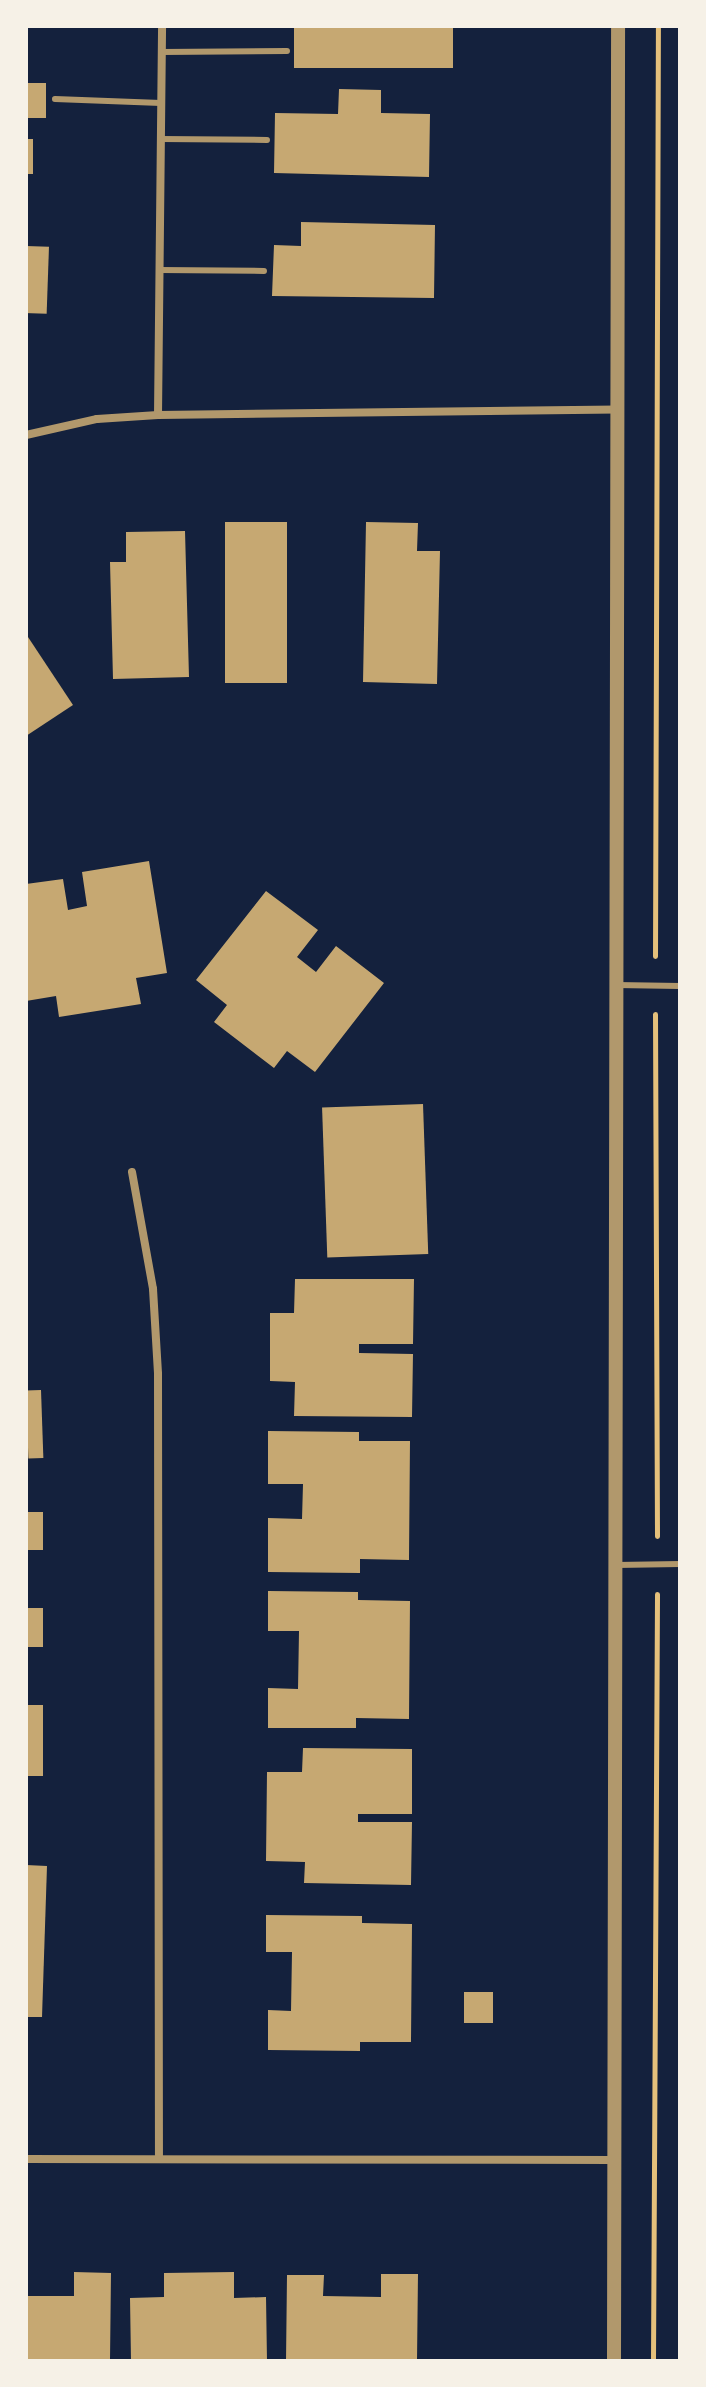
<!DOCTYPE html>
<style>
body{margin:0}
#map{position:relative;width:706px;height:2387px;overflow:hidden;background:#14213d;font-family:Bitter,serif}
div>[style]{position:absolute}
.building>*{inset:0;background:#c6a872;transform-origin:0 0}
.path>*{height:5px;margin:-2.5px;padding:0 2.5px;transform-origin:2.5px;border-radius:2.5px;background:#e5c07b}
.service>*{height:6px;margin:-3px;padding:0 3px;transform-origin:3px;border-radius:3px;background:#b1986c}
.minor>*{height:8px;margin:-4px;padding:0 4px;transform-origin:4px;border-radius:4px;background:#b1986c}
.tertiary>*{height:14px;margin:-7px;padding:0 7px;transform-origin:7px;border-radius:7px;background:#b1986c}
span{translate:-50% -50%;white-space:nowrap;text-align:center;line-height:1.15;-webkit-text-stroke:8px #f6f1e7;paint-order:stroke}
.frame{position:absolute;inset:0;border:28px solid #f6f1e7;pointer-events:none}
</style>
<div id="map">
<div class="building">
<i style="left:294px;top:26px;width:159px;height:42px"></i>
<i style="left:46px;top:83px;width:35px;height:20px;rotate:90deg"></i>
<i style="clip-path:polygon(339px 89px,381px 90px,381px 113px,430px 114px,429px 177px,274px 173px,275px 113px,338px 114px)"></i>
<i style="left:26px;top:139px;width:7px;height:35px"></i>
<i style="clip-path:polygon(301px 222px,435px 225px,434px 298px,272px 296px,274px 245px,301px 246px)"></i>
<i style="left:26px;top:246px;width:23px;height:67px;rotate:2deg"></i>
<i style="left:225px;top:522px;width:62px;height:161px"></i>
<i style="clip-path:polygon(366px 522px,418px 523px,417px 551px,440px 551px,437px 684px,363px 682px)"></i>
<i style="clip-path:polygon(185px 531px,189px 677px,113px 679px,110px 562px,126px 562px,126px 532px)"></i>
<i style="clip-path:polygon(26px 634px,73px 705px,26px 736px)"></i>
<i style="clip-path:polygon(149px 861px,167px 973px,136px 978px,141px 1004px,59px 1017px,56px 996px,26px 1001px,26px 884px,63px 879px,68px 910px,87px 906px,82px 872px)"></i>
<i style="clip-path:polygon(266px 891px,318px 930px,297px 957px,316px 972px,336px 946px,384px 983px,315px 1072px,287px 1051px,274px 1068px,214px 1022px,227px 1005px,196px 980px)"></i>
<i style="left:423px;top:1104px;width:150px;height:101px;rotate:88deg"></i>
<i style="clip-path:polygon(295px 1279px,414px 1279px,413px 1344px,359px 1344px,359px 1353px,413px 1354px,412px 1417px,294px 1416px,295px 1382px,270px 1381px,270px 1313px,294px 1313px)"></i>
<i style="left:41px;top:1390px;width:68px;height:15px;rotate:88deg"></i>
<i style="clip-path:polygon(268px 1431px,359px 1432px,359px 1441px,410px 1441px,409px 1560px,360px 1559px,360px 1573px,268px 1572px,268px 1518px,302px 1519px,303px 1484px,268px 1484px)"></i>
<i style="left:26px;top:1512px;width:17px;height:38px"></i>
<i style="clip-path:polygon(268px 1591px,358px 1592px,358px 1600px,410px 1601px,409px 1719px,356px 1718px,356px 1728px,268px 1728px,268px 1688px,298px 1689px,299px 1631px,268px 1631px)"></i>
<i style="left:26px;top:1608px;width:17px;height:39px"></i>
<i style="left:26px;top:1705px;width:17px;height:71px"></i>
<i style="clip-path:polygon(303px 1748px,412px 1749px,412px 1814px,358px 1814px,358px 1822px,412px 1822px,411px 1885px,304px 1883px,305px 1862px,266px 1861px,267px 1772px,302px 1772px)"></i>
<i style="clip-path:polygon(26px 1865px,47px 1866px,42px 2017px,26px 2017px)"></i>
<i style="clip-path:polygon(266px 1915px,362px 1916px,362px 1923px,412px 1924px,411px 2042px,360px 2042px,360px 2051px,268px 2050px,268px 2010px,291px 2011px,292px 1952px,266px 1952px)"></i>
<i style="left:464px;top:1992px;width:29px;height:31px"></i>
<i style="clip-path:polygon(74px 2272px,111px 2273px,110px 2361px,26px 2361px,26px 2296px,74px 2296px)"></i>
<i style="clip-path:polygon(234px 2272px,234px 2298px,266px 2297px,267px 2361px,131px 2361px,130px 2298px,164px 2297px,164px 2273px)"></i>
<i style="clip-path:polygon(381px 2274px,418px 2274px,417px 2361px,286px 2361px,287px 2275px,324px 2275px,323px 2296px,381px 2297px)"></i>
</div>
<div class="path">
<i style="left:655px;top:956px;width:930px;rotate:-89.82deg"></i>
<i style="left:655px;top:1014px;width:522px;rotate:89.78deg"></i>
<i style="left:653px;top:2361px;width:767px;rotate:-89.7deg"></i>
</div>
<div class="service">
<i style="left:162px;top:52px;width:125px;rotate:-0.5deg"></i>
<i style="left:55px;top:99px;width:106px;rotate:2.2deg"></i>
<i style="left:161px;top:139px;width:106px;rotate:0.5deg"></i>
<i style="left:159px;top:270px;width:105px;rotate:0.5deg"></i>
<i style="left:616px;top:985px;width:64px;rotate:0.9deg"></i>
<i style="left:616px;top:1565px;width:64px;rotate:-0.9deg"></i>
</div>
<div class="minor">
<i style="left:158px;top:415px;width:389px;rotate:-89.4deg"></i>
<i style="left:26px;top:435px;width:73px;rotate:-12.7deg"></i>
<i style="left:97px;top:419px;width:61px;rotate:-3.8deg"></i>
<i style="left:158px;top:415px;width:459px;rotate:-0.7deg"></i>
<i style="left:132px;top:1172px;width:119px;rotate:79.8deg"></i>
<i style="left:153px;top:1289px;width:85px;rotate:86.6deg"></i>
<i style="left:158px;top:1374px;width:785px;rotate:89.93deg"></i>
<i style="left:26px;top:2159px;width:588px;rotate:0.1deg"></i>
</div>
<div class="tertiary">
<i style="left:614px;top:2361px;width:2335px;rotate:-89.9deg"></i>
</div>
<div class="frame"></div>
</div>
